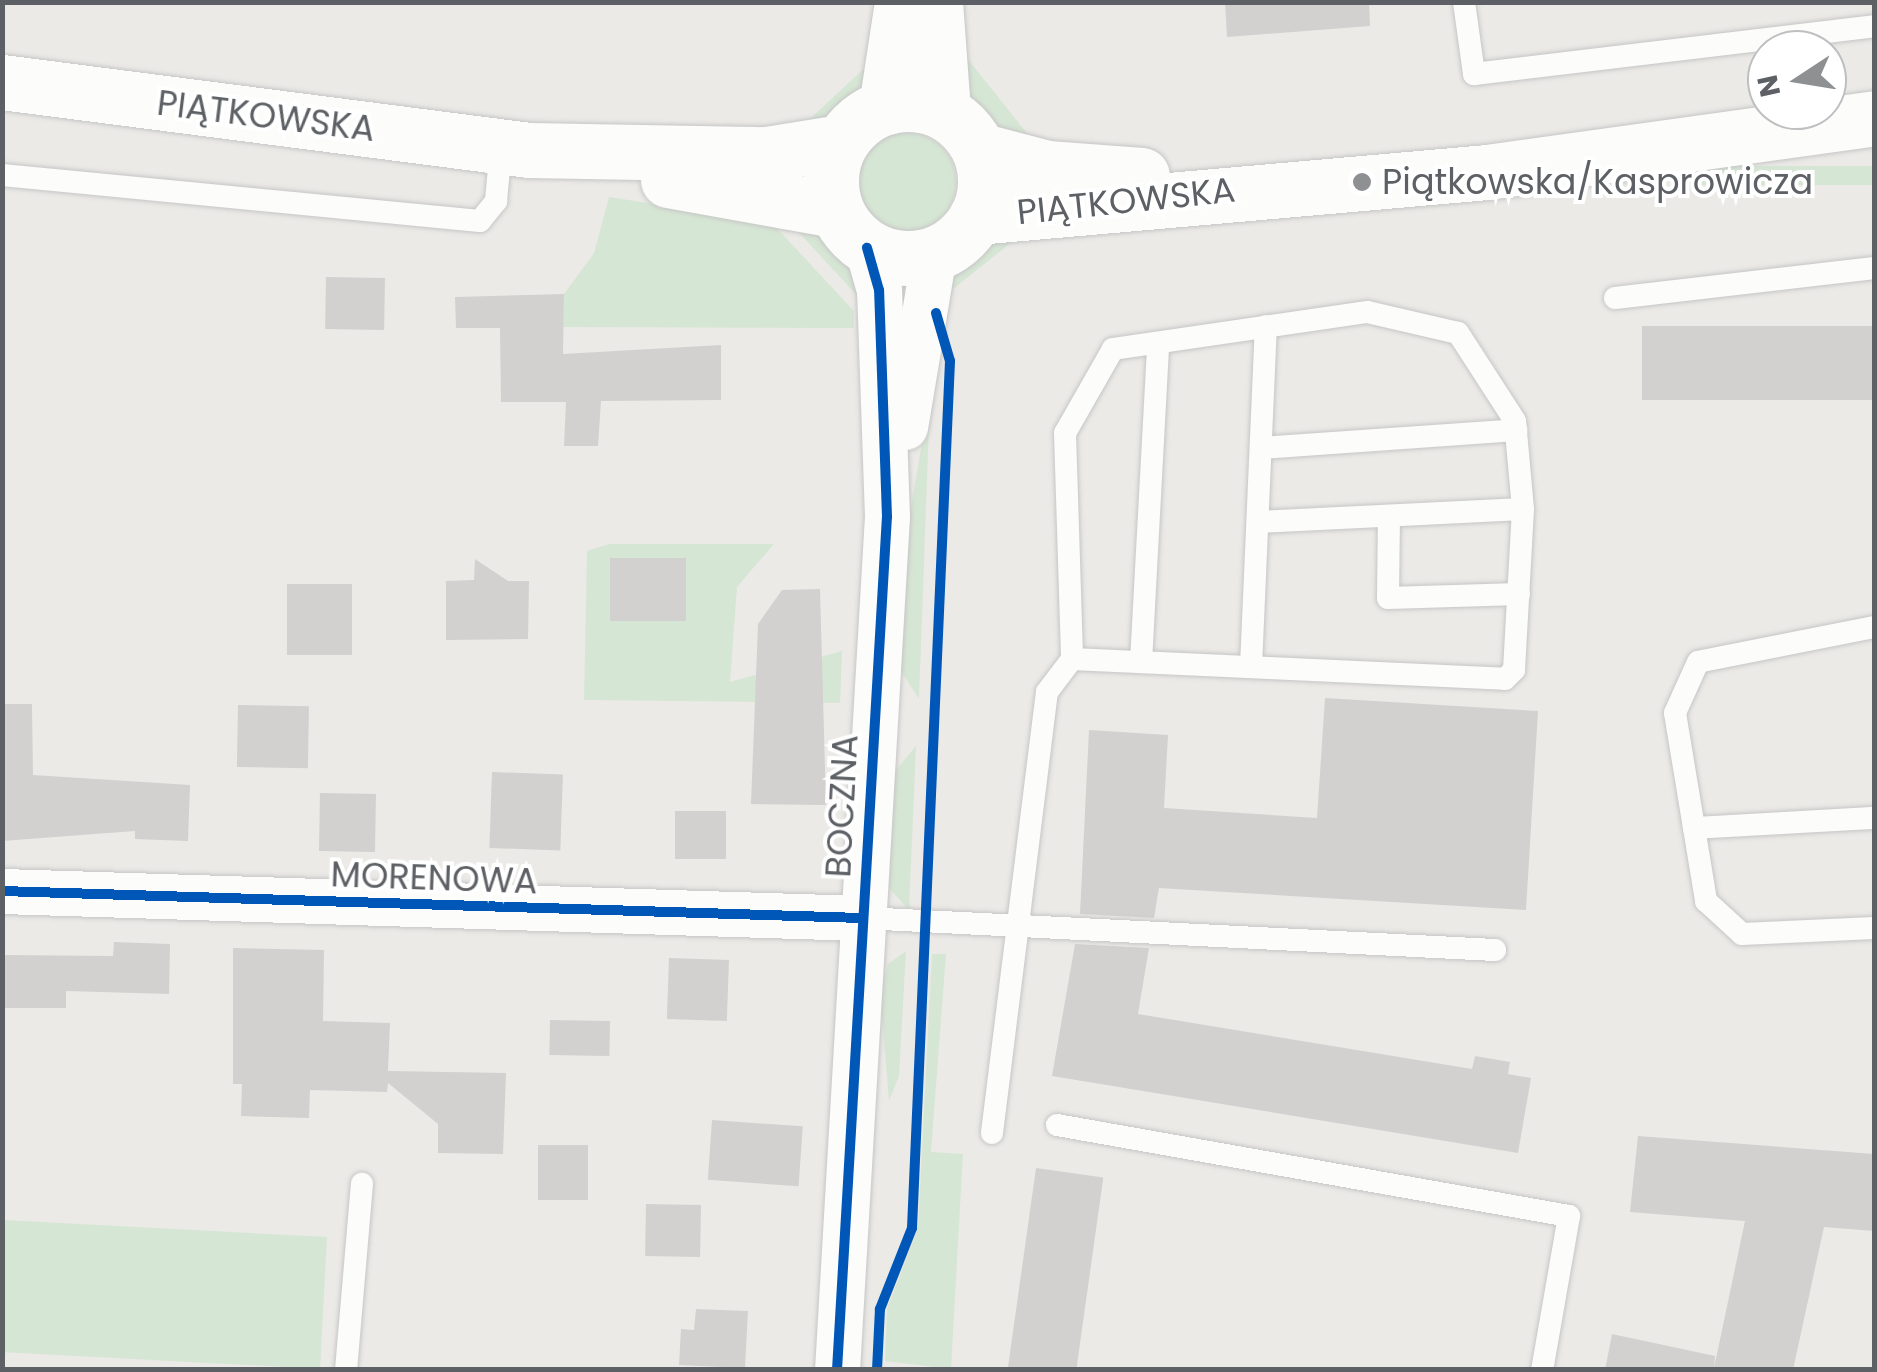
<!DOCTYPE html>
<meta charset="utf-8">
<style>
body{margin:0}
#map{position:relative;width:1877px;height:1372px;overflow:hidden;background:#ebeae7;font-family:Poppins,sans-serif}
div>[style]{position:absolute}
.green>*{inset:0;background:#d6e6d4;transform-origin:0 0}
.round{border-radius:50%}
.building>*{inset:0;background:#d2d1d0;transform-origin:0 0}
.roads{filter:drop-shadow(0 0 2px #c6c6c6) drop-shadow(0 0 2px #c6c6c6)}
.service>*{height:22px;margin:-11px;padding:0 11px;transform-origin:11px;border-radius:11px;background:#fcfcfb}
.minor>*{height:45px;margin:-22.5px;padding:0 22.5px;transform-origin:22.5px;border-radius:22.5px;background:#fcfcfb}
.tertiary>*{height:55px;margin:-27.5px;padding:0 27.5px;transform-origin:27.5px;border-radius:27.5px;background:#fcfcfb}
.secondary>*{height:55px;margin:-27.5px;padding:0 27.5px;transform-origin:27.5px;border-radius:27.5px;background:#fcfcfb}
.secondary>.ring{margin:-27.5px;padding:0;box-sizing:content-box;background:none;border:55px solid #fcfcfb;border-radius:50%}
.cycleway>*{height:10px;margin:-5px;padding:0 5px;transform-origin:5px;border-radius:5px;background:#0057b8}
.dots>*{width:28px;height:28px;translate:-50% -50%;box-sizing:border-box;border:5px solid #fff;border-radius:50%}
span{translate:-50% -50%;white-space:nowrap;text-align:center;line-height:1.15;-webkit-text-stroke:8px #fff;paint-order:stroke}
.street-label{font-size:35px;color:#5d6064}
.poi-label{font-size:35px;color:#5d6064}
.left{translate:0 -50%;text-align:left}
.frame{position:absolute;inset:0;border:5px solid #5d6064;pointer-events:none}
.north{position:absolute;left:1747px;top:30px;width:100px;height:100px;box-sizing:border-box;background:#fff;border:2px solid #bebfc1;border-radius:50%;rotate:258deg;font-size:28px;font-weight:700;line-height:40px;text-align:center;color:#5d6064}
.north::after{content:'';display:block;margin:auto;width:35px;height:45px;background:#8f9092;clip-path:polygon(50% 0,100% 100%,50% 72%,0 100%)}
</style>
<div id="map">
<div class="green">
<i style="clip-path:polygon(884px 50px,869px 90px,828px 126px,785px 142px)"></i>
<i style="clip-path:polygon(950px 56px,967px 58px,1037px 146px,990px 133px,958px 90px)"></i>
<i class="round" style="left:858px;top:133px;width:98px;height:98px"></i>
<i style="left:1874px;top:166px;width:19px;height:188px;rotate:90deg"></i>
<i style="clip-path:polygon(609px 197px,771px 222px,854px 311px,854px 328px,563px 327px,564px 294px,594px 253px)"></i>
<i style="clip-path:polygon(778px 210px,827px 234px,850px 260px,865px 304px)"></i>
<i style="clip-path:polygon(1038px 222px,1012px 242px,933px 305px,948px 272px,984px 241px)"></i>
<i style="clip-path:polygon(930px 396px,919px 699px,901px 671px,910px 513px)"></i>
<i style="clip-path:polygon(609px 544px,774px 544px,737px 587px,730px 682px,842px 651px,840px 703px,584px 700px,587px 551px)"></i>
<i style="clip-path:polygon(916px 746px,909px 910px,889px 888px,894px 772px)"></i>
<i style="clip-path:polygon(906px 951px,899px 1076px,889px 1101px,880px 993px,888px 964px)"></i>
<i style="clip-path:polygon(932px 954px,946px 954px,931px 1152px,963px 1154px,951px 1369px,885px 1361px,887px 1309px,918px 1228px)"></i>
<i style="left:327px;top:1237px;width:132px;height:324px;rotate:93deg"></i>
</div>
<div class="building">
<i style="clip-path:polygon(1225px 2px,1369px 2px,1370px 26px,1227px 37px)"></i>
<i style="left:326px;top:277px;width:59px;height:52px;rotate:1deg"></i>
<i style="clip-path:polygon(564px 294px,563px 354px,721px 345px,721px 400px,601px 401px,598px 446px,564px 446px,566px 402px,501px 402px,500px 328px,456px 328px,455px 297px)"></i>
<i style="left:1874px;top:326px;width:74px;height:232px;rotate:90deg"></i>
<i style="left:686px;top:558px;width:63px;height:76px;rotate:90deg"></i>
<i style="clip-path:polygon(475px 559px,508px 581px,529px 581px,528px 639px,446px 640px,446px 581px,474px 580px)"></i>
<i style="left:287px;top:584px;width:65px;height:71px"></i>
<i style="clip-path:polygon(820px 589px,826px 805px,751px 804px,758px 624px,782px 590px)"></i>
<i style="clip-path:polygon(1325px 698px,1538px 711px,1526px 910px,1159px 888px,1154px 918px,1080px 914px,1089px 730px,1168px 735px,1164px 808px,1317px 818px)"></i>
<i style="clip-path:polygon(2px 704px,32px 704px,33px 775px,190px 785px,188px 841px,135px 839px,135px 831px,2px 841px)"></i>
<i style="left:238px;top:705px;width:71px;height:62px;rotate:1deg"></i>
<i style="left:492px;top:772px;width:71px;height:76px;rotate:2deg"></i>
<i style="left:320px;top:793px;width:56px;height:58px;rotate:1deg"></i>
<i style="left:675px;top:811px;width:51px;height:48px"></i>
<i style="clip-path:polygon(114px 942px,170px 944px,169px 994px,66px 991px,66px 1008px,2px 1008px,2px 955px,113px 956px)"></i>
<i style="clip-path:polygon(1075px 944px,1149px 948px,1138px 1014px,1472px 1069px,1475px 1056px,1510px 1062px,1508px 1074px,1531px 1078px,1518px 1153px,1052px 1076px)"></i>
<i style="clip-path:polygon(233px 948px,324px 950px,323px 1021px,390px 1023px,388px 1071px,506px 1073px,503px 1154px,438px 1153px,438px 1124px,388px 1083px,387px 1092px,310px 1090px,309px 1118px,241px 1116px,242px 1084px,233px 1084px)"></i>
<i style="left:669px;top:958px;width:60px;height:61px;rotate:2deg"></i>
<i style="left:550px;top:1020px;width:60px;height:35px;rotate:1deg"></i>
<i style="left:712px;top:1120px;width:91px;height:60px;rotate:4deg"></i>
<i style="clip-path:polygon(1638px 1136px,1874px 1154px,1874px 1231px,1824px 1227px,1793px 1370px,1605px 1370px,1612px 1334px,1715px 1356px,1714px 1368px,1745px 1221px,1630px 1212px)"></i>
<i style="left:538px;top:1145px;width:50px;height:55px"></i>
<i style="left:1036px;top:1168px;width:68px;height:205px;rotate:8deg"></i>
<i style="left:646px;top:1204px;width:55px;height:52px;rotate:1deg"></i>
<i style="clip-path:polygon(696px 1309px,748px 1311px,745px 1368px,679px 1365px,681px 1329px,694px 1330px)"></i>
</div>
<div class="roads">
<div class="service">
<i style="left:1464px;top:2px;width:73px;rotate:82.1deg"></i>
<i style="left:1474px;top:74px;width:403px;rotate:-6.8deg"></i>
<i style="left:2px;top:175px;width:480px;rotate:5.5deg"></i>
<i style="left:480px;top:221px;width:26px;rotate:-51deg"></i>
<i style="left:496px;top:201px;width:55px;rotate:-84.8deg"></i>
<i style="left:1615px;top:298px;width:261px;rotate:-6.6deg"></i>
<i style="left:1261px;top:448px;width:256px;rotate:-4deg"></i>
<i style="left:1389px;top:516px;width:82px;rotate:90.7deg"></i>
<i style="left:1388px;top:598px;width:131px;rotate:-1.7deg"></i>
<i style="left:1258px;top:522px;width:265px;rotate:-2.8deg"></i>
<i style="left:1874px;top:627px;width:179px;rotate:168.8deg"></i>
<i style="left:1698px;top:662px;width:56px;rotate:114.3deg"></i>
<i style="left:1675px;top:713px;width:191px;rotate:80.6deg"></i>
<i style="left:1706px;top:901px;width:49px;rotate:42.5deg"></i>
<i style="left:1742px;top:934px;width:132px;rotate:-2.6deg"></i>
<i style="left:1141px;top:662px;width:319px;rotate:-86.9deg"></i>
<i style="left:1251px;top:667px;width:341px;rotate:-87.5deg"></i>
<i style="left:1694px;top:828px;width:180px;rotate:-3.2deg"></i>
<i style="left:863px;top:918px;width:633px;rotate:2.9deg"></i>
<i style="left:1057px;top:1125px;width:520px;rotate:10.08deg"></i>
<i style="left:1569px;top:1216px;width:156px;rotate:99.9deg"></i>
<i style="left:992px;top:1133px;width:444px;rotate:-82.9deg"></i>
<i style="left:1047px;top:692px;width:41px;rotate:-52.9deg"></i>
<i style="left:1072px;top:659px;width:433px;rotate:2.6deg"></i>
<i style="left:1505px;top:679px;width:13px;rotate:-45deg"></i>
<i style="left:1514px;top:670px;width:161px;rotate:-86.8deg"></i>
<i style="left:1523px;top:509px;width:88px;rotate:-95.2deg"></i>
<i style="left:1515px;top:421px;width:105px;rotate:-122.9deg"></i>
<i style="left:1458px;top:333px;width:93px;rotate:-167deg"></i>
<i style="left:1367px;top:312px;width:257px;rotate:171.7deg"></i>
<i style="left:1113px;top:349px;width:97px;rotate:119.7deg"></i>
<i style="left:1065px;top:433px;width:226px;rotate:88.2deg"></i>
<i style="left:346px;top:1370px;width:187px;rotate:-85.1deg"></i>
</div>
<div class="minor">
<i style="left:905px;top:427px;width:175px;rotate:-80.5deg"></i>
<i style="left:2px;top:891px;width:861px;rotate:1.8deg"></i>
<i style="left:837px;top:1370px;width:854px;rotate:-86.65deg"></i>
<i style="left:887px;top:517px;width:227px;rotate:-92deg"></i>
<i style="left:879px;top:290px;width:44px;rotate:-105.9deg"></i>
</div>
<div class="tertiary">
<i style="left:935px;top:2px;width:110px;rotate:85.8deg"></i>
<i style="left:886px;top:107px;width:106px;rotate:-81.3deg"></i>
</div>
<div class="secondary">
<i style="left:2px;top:82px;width:531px;rotate:7.35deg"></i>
<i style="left:529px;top:150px;width:238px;rotate:1deg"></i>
<i style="left:767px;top:154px;width:74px;rotate:-9.3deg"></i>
<i class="ring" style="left:831px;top:104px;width:99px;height:99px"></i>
<i style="left:979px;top:150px;width:70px;rotate:14.8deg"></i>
<i style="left:1047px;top:168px;width:95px;rotate:4.2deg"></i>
<i style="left:668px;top:180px;width:170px;rotate:10.2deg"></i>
<i style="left:976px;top:217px;width:513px;rotate:-5.03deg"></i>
<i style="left:1487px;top:172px;width:391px;rotate:-7.9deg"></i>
</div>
</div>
<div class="cycleway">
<i style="left:2px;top:891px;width:861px;rotate:1.8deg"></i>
<i style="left:837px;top:1370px;width:854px;rotate:-86.65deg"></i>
<i style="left:887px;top:517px;width:227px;rotate:-92deg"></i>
<i style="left:879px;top:290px;width:44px;rotate:-105.9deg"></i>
<i style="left:877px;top:1370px;width:61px;rotate:-87.2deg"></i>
<i style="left:880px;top:1309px;width:87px;rotate:-68.4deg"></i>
<i style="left:912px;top:1228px;width:868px;rotate:-87.49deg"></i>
<i style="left:950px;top:361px;width:50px;rotate:-106.3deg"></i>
</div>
<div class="dots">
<i style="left:1362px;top:182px;background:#8f9092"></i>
</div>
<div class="street-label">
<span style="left:266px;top:116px;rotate:7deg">PIĄTKOWSKA</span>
<span style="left:1126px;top:201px;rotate:-6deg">PIĄTKOWSKA</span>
<span style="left:842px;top:806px;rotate:-87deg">BOCZNA</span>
<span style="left:434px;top:878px;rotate:2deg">MORENOWA</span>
</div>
<div class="poi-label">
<span class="left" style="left:1382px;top:182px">Piątkowska/Kasprowicza</span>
</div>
<div class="frame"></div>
<div class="north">N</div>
</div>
